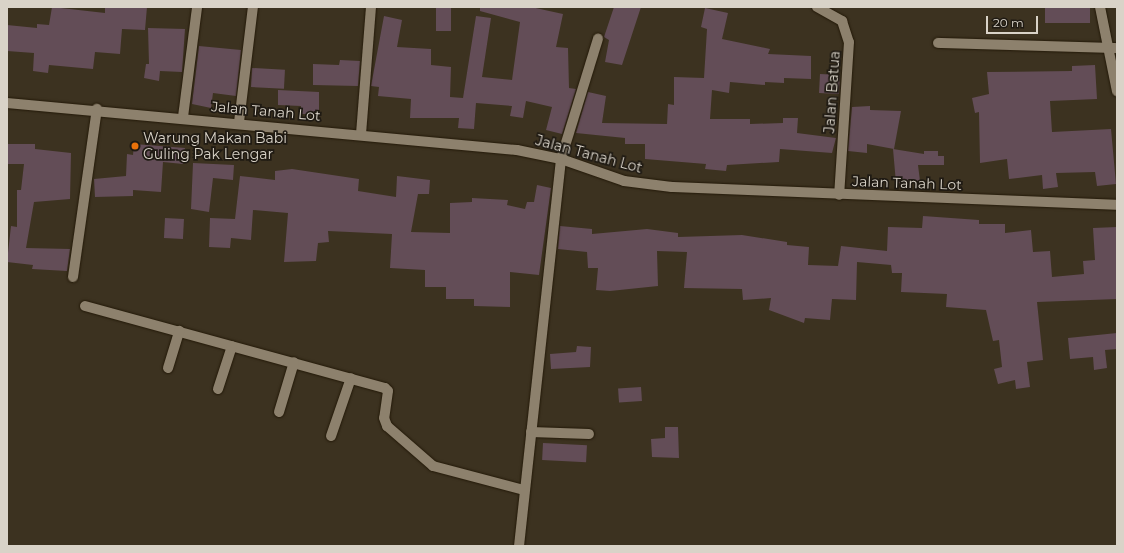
<!DOCTYPE html>
<style>
body{margin:0}
#map{position:relative;width:1124px;height:553px;overflow:hidden;background:#3c3220;font-family:Montserrat,sans-serif}
div>[style]{position:absolute}
.building>*{inset:0;background:#634d57;transform-origin:0 0}
.roads{filter:drop-shadow(0 0 1px #231908) drop-shadow(0 0 1px #231908)}
.minor>*{height:10px;margin:-5px;padding:0 5px;transform-origin:5px;border-radius:5px;background:#8d816d}
.secondary>*{height:10px;margin:-5px;padding:0 5px;transform-origin:5px;border-radius:5px;background:#8d816d}
.dots>*{width:11px;height:11px;translate:-50% -50%;box-sizing:border-box;border:2px solid #1f1a13;border-radius:50%}
span{translate:-50% -50%;white-space:nowrap;text-align:center;line-height:1.15;-webkit-text-stroke:3.5px #1f1a13;paint-order:stroke}
.street-label{font-size:14px;color:#d9d3c8}
.poi-label{font-size:14px;color:#d9d3c8}
.left{translate:0 -50%;text-align:left}
.frame{position:absolute;inset:0;border:8px solid #d9d3c8;pointer-events:none}
.scale{position:absolute;left:986px;top:16px;width:52px;height:18px;box-sizing:border-box;border:2px solid #d9d3c8;border-top:0;padding-left:5px;font-size:12px;line-height:14px;white-space:nowrap;color:#d9d3c8;-webkit-text-stroke:3px #1f1a13;paint-order:stroke}
</style>
<div id="map">
<div class="building">
<i style="clip-path:polygon(52px 7px,105px 13px,105px 7px,147px 7px,145px 30px,122px 29px,120px 54px,95px 52px,93px 69px,49px 65px,48px 73px,33px 71px,34px 53px,7px 51px,7px 25px,37px 28px,37px 24px,49px 25px)"></i>
<i style="left:436px;top:7px;width:15px;height:24px"></i>
<i style="clip-path:polygon(480px 7px,531px 7px,563px 14px,556px 47px,568px 48px,569px 88px,576px 89px,562px 134px,546px 130px,552px 107px,526px 101px,523px 118px,510px 116px,512px 106px,476px 103px,474px 129px,458px 128px,459px 118px,410px 118px,411px 99px,378px 96px,379px 87px,371px 86px,384px 16px,402px 20px,397px 47px,431px 49px,431px 65px,451px 67px,450px 97px,463px 98px,476px 16px,491px 18px,482px 77px,512px 80px,520px 22px,480px 11px)"></i>
<i style="clip-path:polygon(614px 7px,641px 7px,622px 65px,605px 62px,609px 40px,604px 37px)"></i>
<i style="left:1045px;top:7px;width:45px;height:16px"></i>
<i style="clip-path:polygon(705px 8px,728px 13px,722px 39px,770px 49px,768px 54px,811px 56px,811px 79px,784px 78px,784px 83px,765px 82px,765px 85px,730px 82px,729px 93px,712px 90px,710px 119px,750px 119px,750px 124px,783px 123px,783px 118px,798px 118px,797px 133px,836px 138px,832px 153px,780px 149px,779px 162px,727px 165px,726px 171px,705px 169px,706px 164px,645px 159px,645px 144px,625px 144px,625px 138px,576px 133px,588px 92px,606px 96px,602px 123px,667px 124px,668px 104px,674px 105px,674px 77px,704px 78px,707px 29px,701px 27px)"></i>
<i style="clip-path:polygon(148px 28px,185px 29px,182px 72px,160px 71px,159px 81px,144px 78px,146px 64px,149px 64px)"></i>
<i style="clip-path:polygon(199px 46px,241px 50px,236px 96px,213px 93px,211px 108px,192px 104px)"></i>
<i style="clip-path:polygon(340px 60px,360px 61px,358px 86px,313px 85px,313px 64px,339px 65px)"></i>
<i style="clip-path:polygon(1095px 65px,1097px 99px,1050px 101px,1052px 132px,1111px 129px,1116px 184px,1097px 186px,1095px 172px,1056px 173px,1058px 187px,1043px 189px,1042px 175px,1009px 179px,1007px 159px,980px 163px,979px 112px,975px 113px,972px 98px,989px 94px,987px 72px,1072px 71px,1072px 66px)"></i>
<i style="left:252px;top:68px;width:33px;height:19px;rotate:3deg"></i>
<i style="left:820px;top:74px;width:20px;height:19px;rotate:3deg"></i>
<i style="clip-path:polygon(278px 90px,319px 92px,319px 114px,301px 114px,301px 106px,278px 105px)"></i>
<i style="clip-path:polygon(870px 106px,870px 110px,901px 111px,894px 149px,867px 144px,867px 153px,848px 151px,852px 107px)"></i>
<i style="clip-path:polygon(7px 144px,35px 144px,35px 149px,71px 153px,70px 199px,34px 202px,26px 248px,70px 249px,67px 271px,32px 269px,33px 265px,7px 262px,11px 226px,17px 227px,17px 190px,21px 190px,24px 164px,7px 164px)"></i>
<i style="clip-path:polygon(134px 144px,185px 148px,183px 164px,163px 162px,161px 192px,133px 190px,133px 196px,95px 197px,94px 179px,126px 176px,127px 154px,133px 155px)"></i>
<i style="clip-path:polygon(893px 149px,924px 154px,924px 151px,938px 151px,938px 156px,944px 156px,944px 165px,918px 165px,920px 181px,896px 183px)"></i>
<i style="clip-path:polygon(193px 163px,234px 165px,233px 180px,213px 178px,209px 212px,191px 209px)"></i>
<i style="clip-path:polygon(292px 169px,359px 179px,358px 191px,396px 197px,397px 176px,430px 180px,429px 194px,418px 194px,411px 232px,450px 233px,450px 203px,472px 202px,472px 198px,508px 200px,507px 205px,525px 209px,527px 202px,534px 202px,537px 185px,551px 188px,539px 275px,510px 272px,510px 307px,474px 306px,474px 299px,446px 299px,446px 287px,425px 287px,425px 270px,390px 268px,392px 234px,328px 231px,329px 242px,318px 243px,316px 261px,284px 262px,288px 213px,253px 210px,251px 240px,231px 238px,230px 248px,209px 247px,210px 218px,235px 219px,240px 176px,275px 180px,275px 171px)"></i>
<i style="clip-path:polygon(923px 216px,979px 220px,979px 224px,1005px 224px,1005px 233px,1031px 230px,1033px 252px,1050px 251px,1052px 277px,1084px 274px,1083px 261px,1095px 260px,1093px 228px,1117px 227px,1117px 299px,1037px 302px,1043px 360px,1027px 362px,1030px 387px,1016px 389px,1015px 380px,998px 384px,994px 369px,1002px 367px,999px 340px,993px 341px,986px 310px,946px 307px,947px 294px,901px 292px,902px 273px,892px 273px,891px 265px,857px 262px,856px 300px,832px 299px,830px 320px,805px 318px,804px 323px,769px 310px,771px 298px,743px 300px,742px 289px,684px 288px,687px 252px,657px 251px,658px 286px,610px 291px,596px 290px,598px 268px,588px 268px,587px 252px,558px 249px,560px 226px,592px 229px,592px 234px,647px 229px,678px 233px,678px 237px,742px 235px,787px 242px,787px 245px,809px 247px,808px 265px,838px 266px,841px 246px,887px 251px,888px 227px,922px 228px)"></i>
<i style="left:165px;top:218px;width:19px;height:20px;rotate:3deg"></i>
<i style="clip-path:polygon(1117px 333px,1117px 349px,1105px 350px,1107px 368px,1094px 370px,1093px 357px,1070px 359px,1068px 338px)"></i>
<i style="clip-path:polygon(577px 346px,591px 347px,590px 367px,551px 369px,550px 354px,576px 352px)"></i>
<i style="left:641px;top:387px;width:14px;height:23px;rotate:86deg"></i>
<i style="clip-path:polygon(665px 427px,678px 427px,679px 458px,652px 457px,651px 439px,665px 438px)"></i>
<i style="left:543px;top:443px;width:44px;height:17px;rotate:3deg"></i>
</div>
<div class="roads">
<div class="minor">
<i style="left:817px;top:7px;width:29px;rotate:29deg"></i>
<i style="left:842px;top:21px;width:22px;rotate:72deg"></i>
<i style="left:849px;top:42px;width:153px;rotate:93.7deg"></i>
<i style="left:1100px;top:7px;width:86px;rotate:78.6deg"></i>
<i style="left:938px;top:43px;width:179px;rotate:1.6deg"></i>
<i style="left:183px;top:117px;width:111px;rotate:-82.7deg"></i>
<i style="left:239px;top:122px;width:116px;rotate:-83.1deg"></i>
<i style="left:361px;top:134px;width:127px;rotate:-85.5deg"></i>
<i style="left:73px;top:277px;width:170px;rotate:-81.9deg"></i>
<i style="left:85px;top:306px;width:311px;rotate:15.3deg"></i>
<i style="left:385px;top:388px;width:4px;rotate:45deg"></i>
<i style="left:388px;top:391px;width:27px;rotate:98deg"></i>
<i style="left:384px;top:418px;width:9px;rotate:69deg"></i>
<i style="left:387px;top:426px;width:61px;rotate:41deg"></i>
<i style="left:433px;top:466px;width:94px;rotate:14.8deg"></i>
<i style="left:168px;top:368px;width:39px;rotate:-73deg"></i>
<i style="left:218px;top:389px;width:45px;rotate:-72deg"></i>
<i style="left:279px;top:412px;width:52px;rotate:-73.3deg"></i>
<i style="left:531px;top:432px;width:58px;rotate:2deg"></i>
<i style="left:331px;top:436px;width:61px;rotate:-71deg"></i>
<i style="left:519px;top:546px;width:389px;rotate:-83.8deg"></i>
<i style="left:561px;top:159px;width:126px;rotate:-72.9deg"></i>
</div>
<div class="secondary">
<i style="left:7px;top:103px;width:512px;rotate:5.27deg"></i>
<i style="left:517px;top:150px;width:45px;rotate:11.6deg"></i>
<i style="left:561px;top:159px;width:67px;rotate:19.2deg"></i>
<i style="left:624px;top:181px;width:48px;rotate:7.1deg"></i>
<i style="left:672px;top:187px;width:445px;rotate:2.3deg"></i>
</div>
</div>
<div class="dots">
<i style="left:135px;top:146px;background:#e8710a"></i>
</div>
<div class="street-label">
<span style="left:832px;top:92px;rotate:-86deg">Jalan Batua</span>
<span style="left:266px;top:111px;rotate:5deg">Jalan Tanah Lot</span>
<span style="left:589px;top:154px;rotate:15deg">Jalan Tanah Lot</span>
<span style="left:907px;top:183px;rotate:2deg">Jalan Tanah Lot</span>
</div>
<div class="poi-label">
<span class="left" style="left:143px;top:146px">Warung Makan Babi<br>Guling Pak Lengar</span>
</div>
<div class="frame"></div>
<div class="scale">20 m</div>
</div>
